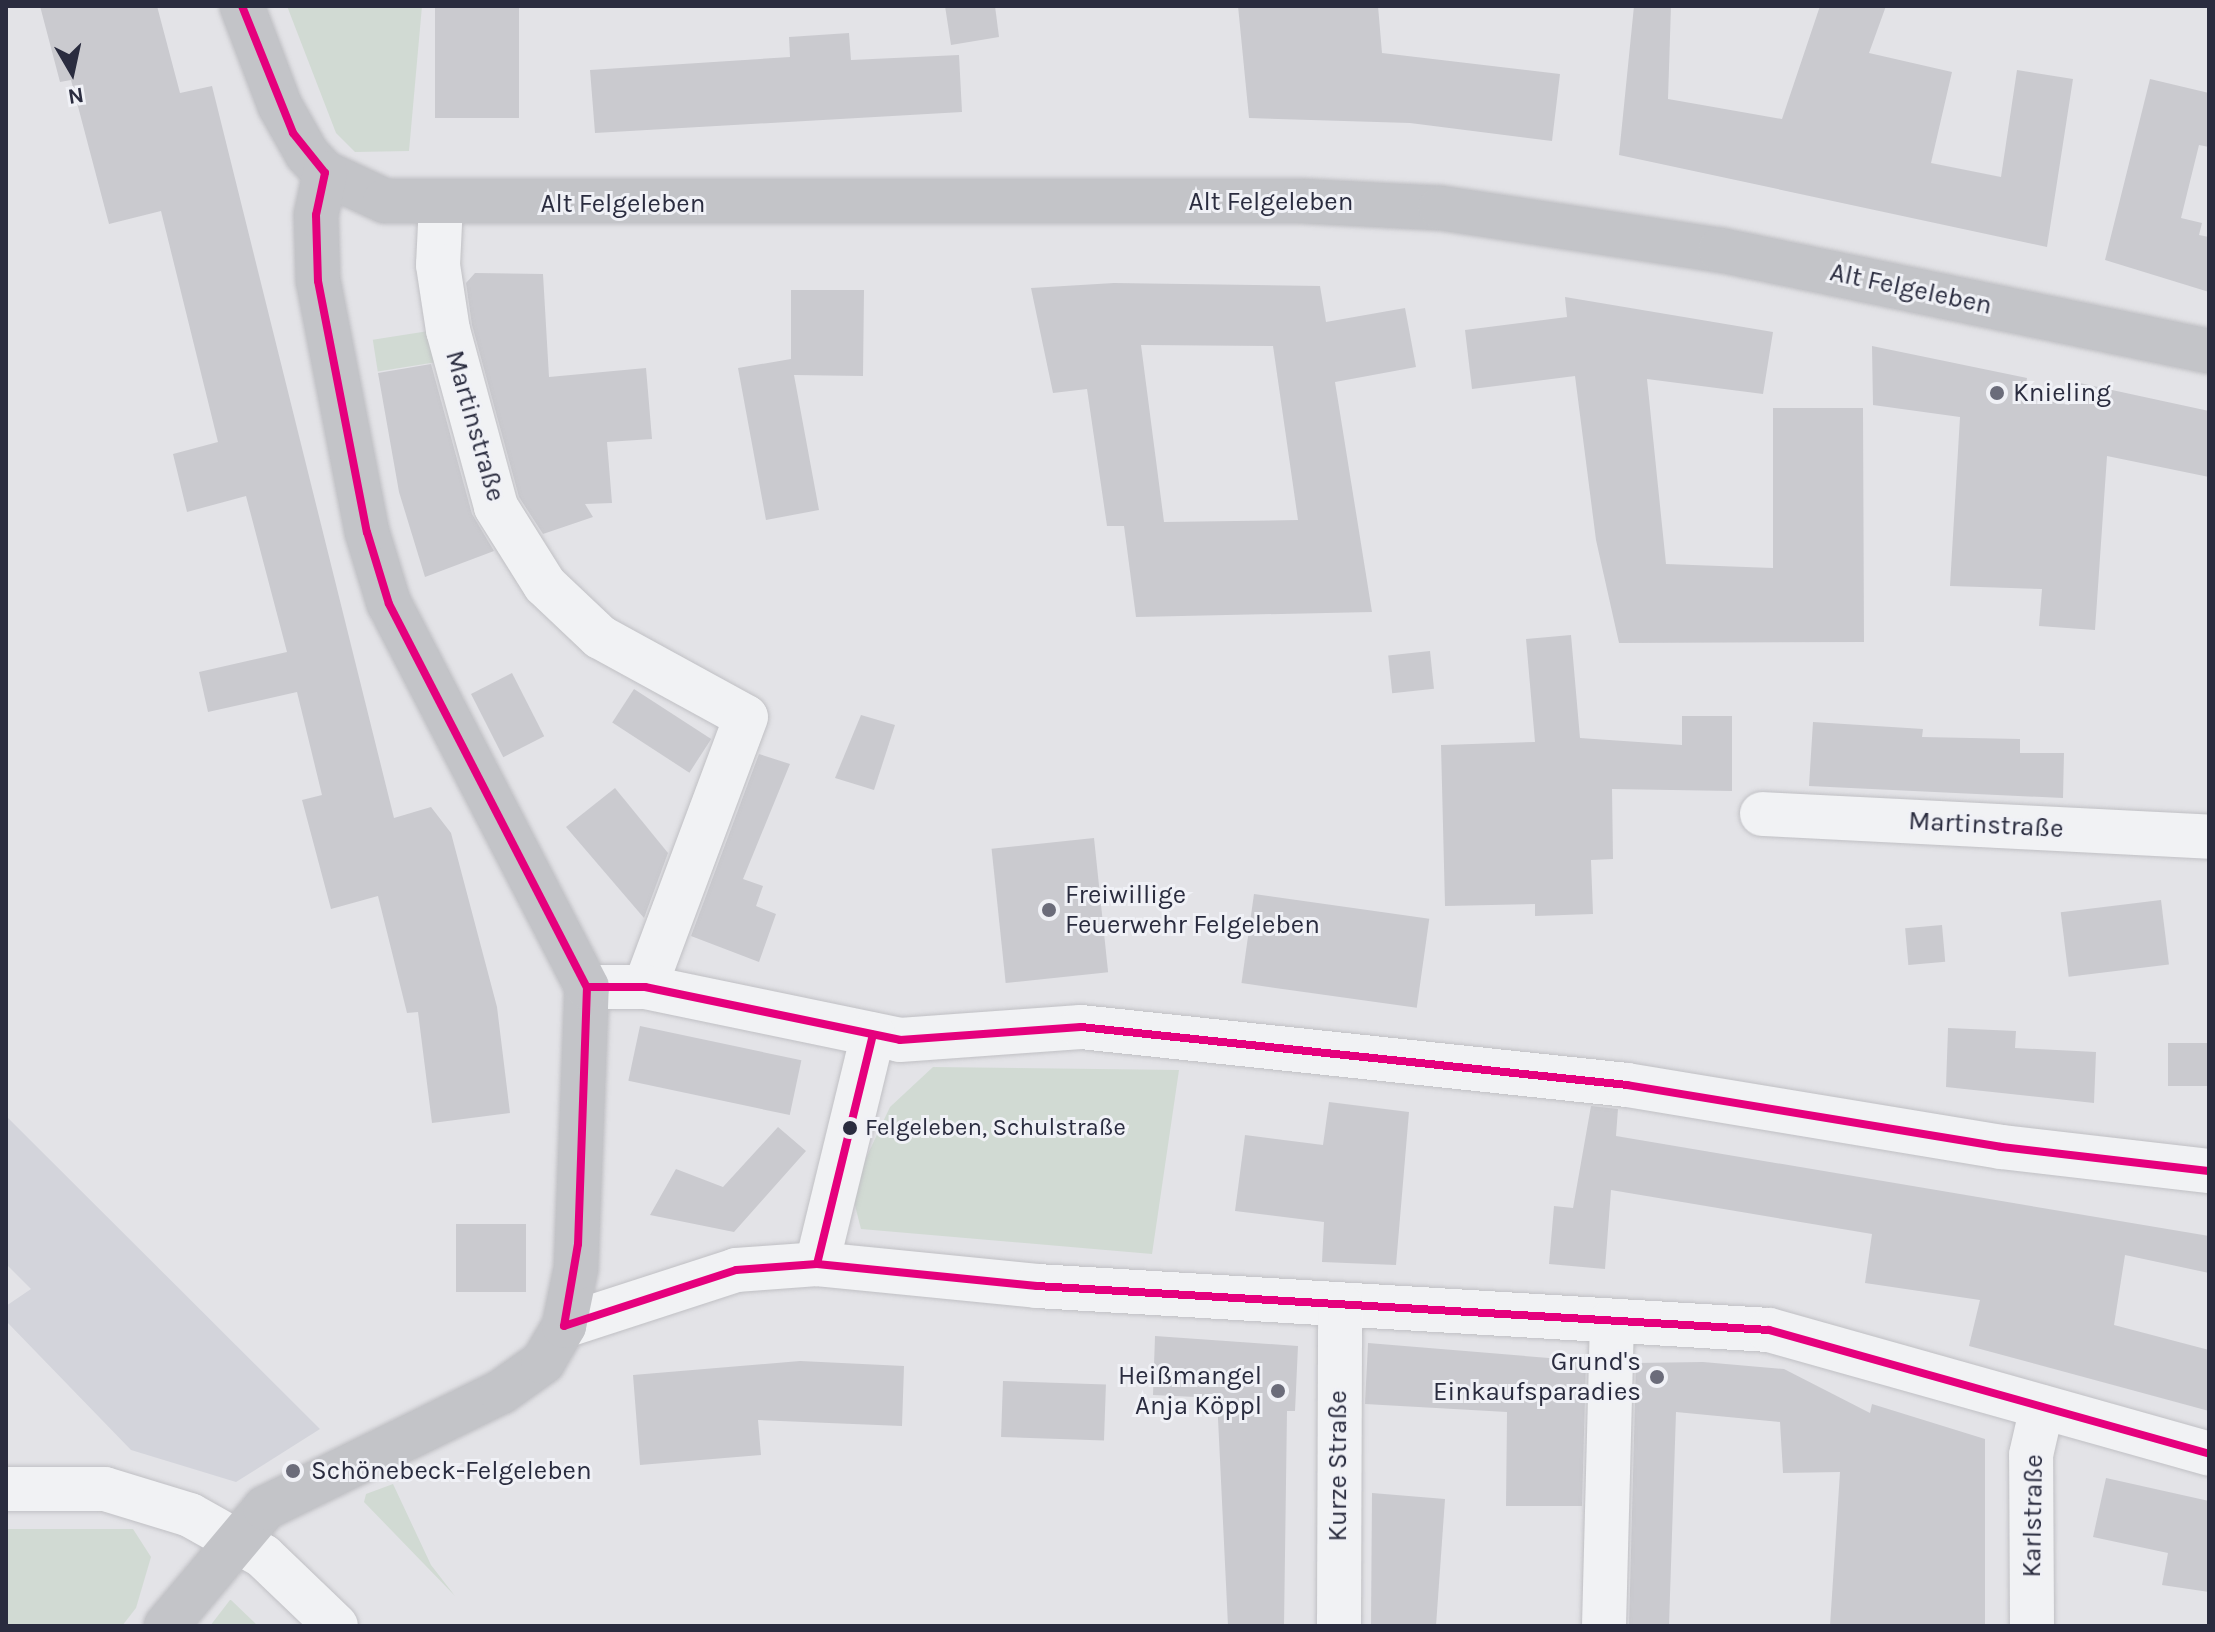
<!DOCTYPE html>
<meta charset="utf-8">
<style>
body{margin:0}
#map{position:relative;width:2215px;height:1632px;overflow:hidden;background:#e3e3e7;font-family:Karla,sans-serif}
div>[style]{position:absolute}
.built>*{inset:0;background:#d3d4db}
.green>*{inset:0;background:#d1dad3;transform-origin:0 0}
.building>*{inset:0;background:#cacacf;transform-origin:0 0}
.roads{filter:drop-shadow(0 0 2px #c0c0c4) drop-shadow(0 0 2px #c0c0c4)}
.street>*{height:44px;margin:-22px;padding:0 22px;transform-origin:22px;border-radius:22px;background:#f1f2f4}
.secondary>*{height:44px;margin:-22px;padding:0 22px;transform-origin:22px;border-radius:22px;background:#c3c4c8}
.bus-1>*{height:8px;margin:-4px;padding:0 4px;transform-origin:4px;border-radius:4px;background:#e5007d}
.dots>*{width:22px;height:22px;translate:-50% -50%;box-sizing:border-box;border:4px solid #f0f1f6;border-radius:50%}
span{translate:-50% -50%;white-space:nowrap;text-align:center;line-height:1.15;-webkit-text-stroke:6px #f0f1f6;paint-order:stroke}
.bus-label{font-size:24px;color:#2a2c3f}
.left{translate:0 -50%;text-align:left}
.street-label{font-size:26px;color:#2a2c3f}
.poi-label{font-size:26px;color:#2a2c3f}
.right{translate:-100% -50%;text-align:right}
.frame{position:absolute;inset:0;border:8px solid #2a2c3f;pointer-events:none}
.north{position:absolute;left:32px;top:32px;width:80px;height:80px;-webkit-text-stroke:6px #f0f1f6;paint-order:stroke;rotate:171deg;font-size:22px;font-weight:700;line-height:32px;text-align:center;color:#2a2c3f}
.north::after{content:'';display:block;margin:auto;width:28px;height:36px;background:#2a2c3f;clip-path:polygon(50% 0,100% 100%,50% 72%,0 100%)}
</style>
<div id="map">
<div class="built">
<i style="clip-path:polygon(6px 1116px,320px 1429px,236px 1482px,131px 1450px,6px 1321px,6px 1306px,31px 1289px,6px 1264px)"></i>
</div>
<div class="green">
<i style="clip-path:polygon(287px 6px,422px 6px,409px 151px,355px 152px,336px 133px)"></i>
<i style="left:435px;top:330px;width:32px;height:63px;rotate:81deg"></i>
<i style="clip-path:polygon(933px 1067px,1179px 1070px,1152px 1254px,861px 1229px,851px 1190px,890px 1107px)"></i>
<i style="clip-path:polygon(393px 1484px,431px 1565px,455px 1596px,364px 1502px,366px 1494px)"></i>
<i style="clip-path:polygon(6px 1529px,133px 1529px,151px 1557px,136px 1608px,122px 1626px,6px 1626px)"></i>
<i style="clip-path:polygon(230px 1600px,231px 1600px,258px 1626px,210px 1626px)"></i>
</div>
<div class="building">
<i style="clip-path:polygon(40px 6px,157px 6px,180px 93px,212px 86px,394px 818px,431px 807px,451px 833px,497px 1007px,510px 1113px,432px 1123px,418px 1012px,407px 1013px,378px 896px,331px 909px,302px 800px,322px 795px,297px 692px,208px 712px,199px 672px,287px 652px,246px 496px,187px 512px,173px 454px,218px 442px,161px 211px,109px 224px,71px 80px,60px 82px)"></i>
<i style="left:435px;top:6px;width:84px;height:112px"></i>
<i style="clip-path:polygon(945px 6px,995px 6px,999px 37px,951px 45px)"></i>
<i style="clip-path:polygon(1238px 6px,1378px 6px,1382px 53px,1560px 74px,1552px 141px,1410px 123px,1249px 118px)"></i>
<i style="clip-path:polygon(1634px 6px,1671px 6px,1668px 99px,1782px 119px,1820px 6px,1886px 6px,1869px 53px,1952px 72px,1931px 163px,2001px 177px,2017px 70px,2073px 79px,2047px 247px,1619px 155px)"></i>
<i style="clip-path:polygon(849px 33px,851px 60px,959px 55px,962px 112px,595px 133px,590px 70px,790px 57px,789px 37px)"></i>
<i style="clip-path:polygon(2150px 79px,2209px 93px,2209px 147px,2199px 145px,2181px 218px,2202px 223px,2199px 235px,2209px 237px,2209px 292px,2105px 260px)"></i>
<i style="clip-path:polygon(475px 273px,543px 274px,549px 377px,646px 368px,652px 439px,607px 442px,612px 503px,585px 504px,593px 517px,543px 534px,519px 497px,472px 325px,466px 283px)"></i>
<i style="clip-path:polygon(evenodd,1114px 283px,1320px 286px,1326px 322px,1405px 308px,1416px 367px,1335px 382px,1372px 612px,1136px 617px,1124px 526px,1107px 526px,1087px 389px,1053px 393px,1031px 288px,1114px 283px,1141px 345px,1273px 346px,1298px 520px,1164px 522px,1141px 345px)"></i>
<i style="clip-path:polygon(791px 290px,864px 290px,863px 376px,794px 375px,819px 510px,766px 520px,738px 368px,791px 359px)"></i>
<i style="clip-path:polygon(1565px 297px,1773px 332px,1763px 394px,1647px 379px,1666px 564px,1773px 568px,1773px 408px,1863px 408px,1864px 642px,1619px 643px,1596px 540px,1575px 376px,1472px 389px,1465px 330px,1567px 317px)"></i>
<i style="clip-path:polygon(1872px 346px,2027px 378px,2024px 396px,2069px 405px,2075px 382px,2209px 411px,2209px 477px,2107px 456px,2095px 630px,2039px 626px,2042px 589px,1950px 586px,1960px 417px,1873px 405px)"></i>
<i style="clip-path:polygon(431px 364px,472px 514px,494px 551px,425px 577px,399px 492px,378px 373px)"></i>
<i style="clip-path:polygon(1571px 635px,1580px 738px,1682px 745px,1682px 716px,1732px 716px,1732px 791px,1612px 789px,1613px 859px,1591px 860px,1593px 914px,1535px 916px,1535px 904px,1445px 906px,1441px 745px,1535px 742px,1526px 639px)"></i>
<i style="left:1430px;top:651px;width:38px;height:42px;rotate:84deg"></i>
<i style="left:512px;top:673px;width:71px;height:46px;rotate:63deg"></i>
<i style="left:634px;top:689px;width:92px;height:40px;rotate:33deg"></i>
<i style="clip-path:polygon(861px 715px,895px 725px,874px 790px,835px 778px)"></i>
<i style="clip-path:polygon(1813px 722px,1923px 729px,1922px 737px,2020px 739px,2020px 753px,2064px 753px,2063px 798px,1809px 786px)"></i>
<i style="clip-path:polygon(759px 754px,790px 764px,743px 879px,763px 886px,756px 906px,776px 914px,759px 962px,691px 936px)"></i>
<i style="clip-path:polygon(615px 788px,668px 853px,644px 918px,566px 827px)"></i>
<i style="left:1094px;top:838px;width:135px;height:103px;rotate:84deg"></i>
<i style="left:1254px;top:894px;width:177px;height:90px;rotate:8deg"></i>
<i style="left:2161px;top:900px;width:65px;height:101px;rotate:83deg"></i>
<i style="left:1942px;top:925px;width:37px;height:37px;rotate:85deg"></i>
<i style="left:640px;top:1026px;width:165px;height:56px;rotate:12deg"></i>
<i style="clip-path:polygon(1948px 1028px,2016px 1031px,2015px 1048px,2096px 1052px,2094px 1103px,1946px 1087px)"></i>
<i style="left:2168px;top:1043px;width:41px;height:43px"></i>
<i style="clip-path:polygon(1329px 1102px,1409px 1112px,1396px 1265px,1322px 1262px,1324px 1222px,1235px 1211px,1245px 1135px,1323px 1145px)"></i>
<i style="clip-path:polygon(1591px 1106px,1618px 1109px,1616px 1136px,2209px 1236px,2209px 1273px,2125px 1255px,2114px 1325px,2209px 1350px,2209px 1411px,1969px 1346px,1980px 1300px,1865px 1283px,1872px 1234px,1611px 1190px,1605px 1269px,1549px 1264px,1554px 1206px,1573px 1208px)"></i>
<i style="clip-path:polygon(778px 1127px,806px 1151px,734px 1232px,650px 1215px,676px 1169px,723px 1187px)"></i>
<i style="left:456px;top:1224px;width:70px;height:68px"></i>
<i style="clip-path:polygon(1155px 1336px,1298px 1346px,1295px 1411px,1287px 1411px,1284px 1626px,1228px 1626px,1217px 1398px,1153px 1395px)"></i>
<i style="clip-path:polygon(1368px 1343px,1586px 1361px,1582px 1506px,1506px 1506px,1507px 1412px,1365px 1404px)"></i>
<i style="clip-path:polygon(800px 1361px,904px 1366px,902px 1426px,758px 1420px,761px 1455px,640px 1465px,633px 1375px)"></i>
<i style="clip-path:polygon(1703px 1362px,1784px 1369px,1870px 1413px,1872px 1404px,1985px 1439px,1985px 1626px,1830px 1626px,1840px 1472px,1783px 1473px,1780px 1422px,1676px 1412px,1669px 1626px,1629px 1626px,1636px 1363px)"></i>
<i style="left:1003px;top:1381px;width:103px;height:56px;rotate:2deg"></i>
<i style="clip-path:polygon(2106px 1478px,2209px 1501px,2209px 1592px,2162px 1585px,2168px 1553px,2093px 1537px)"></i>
<i style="clip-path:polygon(1372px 1493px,1445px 1499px,1436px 1626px,1371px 1626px)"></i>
</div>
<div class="roads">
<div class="street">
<i style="left:441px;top:204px;width:61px;rotate:92.8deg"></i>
<i style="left:438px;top:265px;width:66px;rotate:81.3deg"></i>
<i style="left:448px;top:330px;width:183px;rotate:74.8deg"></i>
<i style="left:496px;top:507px;width:92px;rotate:57.9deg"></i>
<i style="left:545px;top:585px;width:76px;rotate:43.4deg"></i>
<i style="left:600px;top:637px;width:166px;rotate:28.7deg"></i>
<i style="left:746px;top:717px;width:288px;rotate:110.5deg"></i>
<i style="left:1762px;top:814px;width:448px;rotate:2.9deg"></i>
<i style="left:587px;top:987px;width:58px"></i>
<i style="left:645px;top:987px;width:260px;rotate:11.7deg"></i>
<i style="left:900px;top:1040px;width:181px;rotate:-4.1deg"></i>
<i style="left:1081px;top:1027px;width:549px;rotate:6.06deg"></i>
<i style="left:1627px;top:1085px;width:379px;rotate:9.4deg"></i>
<i style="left:2001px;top:1147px;width:209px;rotate:6.6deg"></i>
<i style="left:817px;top:1264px;width:236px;rotate:-76.3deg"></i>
<i style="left:564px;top:1326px;width:181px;rotate:-18deg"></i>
<i style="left:736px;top:1270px;width:81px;rotate:-4.2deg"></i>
<i style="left:817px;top:1264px;width:221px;rotate:5.7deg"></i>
<i style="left:1037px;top:1286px;width:733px;rotate:3.44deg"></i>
<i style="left:1769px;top:1330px;width:457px;rotate:15.7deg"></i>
<i style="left:6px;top:1489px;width:99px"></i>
<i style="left:105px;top:1489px;width:89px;rotate:17deg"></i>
<i style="left:190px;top:1515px;width:84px;rotate:29.3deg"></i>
<i style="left:263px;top:1556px;width:101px;rotate:43.8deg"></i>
<i style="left:1339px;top:1626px;width:321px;rotate:-89.8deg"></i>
<i style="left:1604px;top:1626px;width:305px;rotate:-88.5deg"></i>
<i style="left:2032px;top:1626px;width:171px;rotate:-90.3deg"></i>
<i style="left:2031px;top:1455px;width:49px;rotate:-77.1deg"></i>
</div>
<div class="secondary">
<i style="left:242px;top:6px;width:107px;rotate:69.2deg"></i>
<i style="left:280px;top:106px;width:55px;rotate:60.6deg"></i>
<i style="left:307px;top:154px;width:26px;rotate:47deg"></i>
<i style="left:325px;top:173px;width:66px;rotate:25deg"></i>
<i style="left:385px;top:201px;width:916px"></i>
<i style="left:1301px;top:201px;width:140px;rotate:2.9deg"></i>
<i style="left:1441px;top:208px;width:282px;rotate:8.6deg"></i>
<i style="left:1720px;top:250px;width:499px;rotate:11.7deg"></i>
<i style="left:166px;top:1626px;width:154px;rotate:-50deg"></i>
<i style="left:265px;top:1508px;width:263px;rotate:-26.2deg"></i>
<i style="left:501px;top:1392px;width:52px;rotate:-35.5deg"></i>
<i style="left:543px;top:1362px;width:42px;rotate:-59.7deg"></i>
<i style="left:564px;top:1326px;width:59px;rotate:-78.3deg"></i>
<i style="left:576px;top:1268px;width:281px;rotate:-87.8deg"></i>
<i style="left:587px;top:987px;width:431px;rotate:-117.3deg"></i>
<i style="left:389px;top:604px;width:75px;rotate:-107deg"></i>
<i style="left:367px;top:532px;width:256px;rotate:-101deg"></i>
<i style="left:318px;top:281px;width:66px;rotate:-91.7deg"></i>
<i style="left:316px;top:215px;width:43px;rotate:-77.9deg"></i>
</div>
</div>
<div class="bus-1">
<i style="left:242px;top:6px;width:137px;rotate:68.1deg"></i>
<i style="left:293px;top:133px;width:51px;rotate:51.3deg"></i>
<i style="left:325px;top:173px;width:43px;rotate:102.1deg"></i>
<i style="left:316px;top:215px;width:66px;rotate:88.3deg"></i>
<i style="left:318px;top:281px;width:256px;rotate:79deg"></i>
<i style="left:367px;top:532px;width:75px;rotate:73deg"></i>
<i style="left:389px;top:604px;width:431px;rotate:62.7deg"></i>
<i style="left:587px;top:987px;width:257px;rotate:92deg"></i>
<i style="left:578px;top:1244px;width:83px;rotate:99.7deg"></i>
<i style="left:587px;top:987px;width:58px"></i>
<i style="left:645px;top:987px;width:260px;rotate:11.7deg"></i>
<i style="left:900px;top:1040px;width:181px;rotate:-4.1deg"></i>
<i style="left:1081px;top:1027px;width:549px;rotate:6.06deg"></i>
<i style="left:1627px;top:1085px;width:379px;rotate:9.4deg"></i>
<i style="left:2001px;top:1147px;width:209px;rotate:6.6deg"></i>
<i style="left:817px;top:1264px;width:236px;rotate:-76.3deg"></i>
<i style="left:564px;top:1326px;width:181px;rotate:-18deg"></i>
<i style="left:736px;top:1270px;width:81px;rotate:-4.2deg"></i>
<i style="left:817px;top:1264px;width:221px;rotate:5.7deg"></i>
<i style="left:1037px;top:1286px;width:733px;rotate:3.44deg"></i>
<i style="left:1769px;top:1330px;width:457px;rotate:15.7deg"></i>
</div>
<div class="dots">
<i style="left:1997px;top:393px;background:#6b6c7a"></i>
<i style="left:1049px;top:910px;background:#6b6c7a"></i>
<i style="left:850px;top:1128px;background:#2a2c3f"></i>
<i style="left:1657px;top:1377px;background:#6b6c7a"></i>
<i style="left:1278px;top:1391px;background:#6b6c7a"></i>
<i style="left:293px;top:1471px;background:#6b6c7a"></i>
</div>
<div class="bus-label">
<span class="left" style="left:865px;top:1128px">Felgeleben, Schulstraße</span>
</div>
<div class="street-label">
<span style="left:1271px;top:202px">Alt Felgeleben</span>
<span style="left:623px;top:204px">Alt Felgeleben</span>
<span style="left:1911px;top:289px;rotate:12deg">Alt Felgeleben</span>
<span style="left:475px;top:426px;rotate:74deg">Martinstraße</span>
<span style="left:1986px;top:825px;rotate:3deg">Martinstraße</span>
<span style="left:1338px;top:1466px;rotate:-90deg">Kurze Straße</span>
<span style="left:2033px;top:1516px;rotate:-89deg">Karlstraße</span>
</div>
<div class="poi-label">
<span class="left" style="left:2013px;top:393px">Knieling</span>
<span class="left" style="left:1065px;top:910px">Freiwillige<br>Feuerwehr Felgeleben</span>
<span class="right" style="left:1641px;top:1377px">Grund's<br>Einkaufsparadies</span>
<span class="right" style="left:1262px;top:1391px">Heißmangel<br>Anja Köppl</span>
<span class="left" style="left:311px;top:1471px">Schönebeck-Felgeleben</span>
</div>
<div class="frame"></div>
<div class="north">N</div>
</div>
